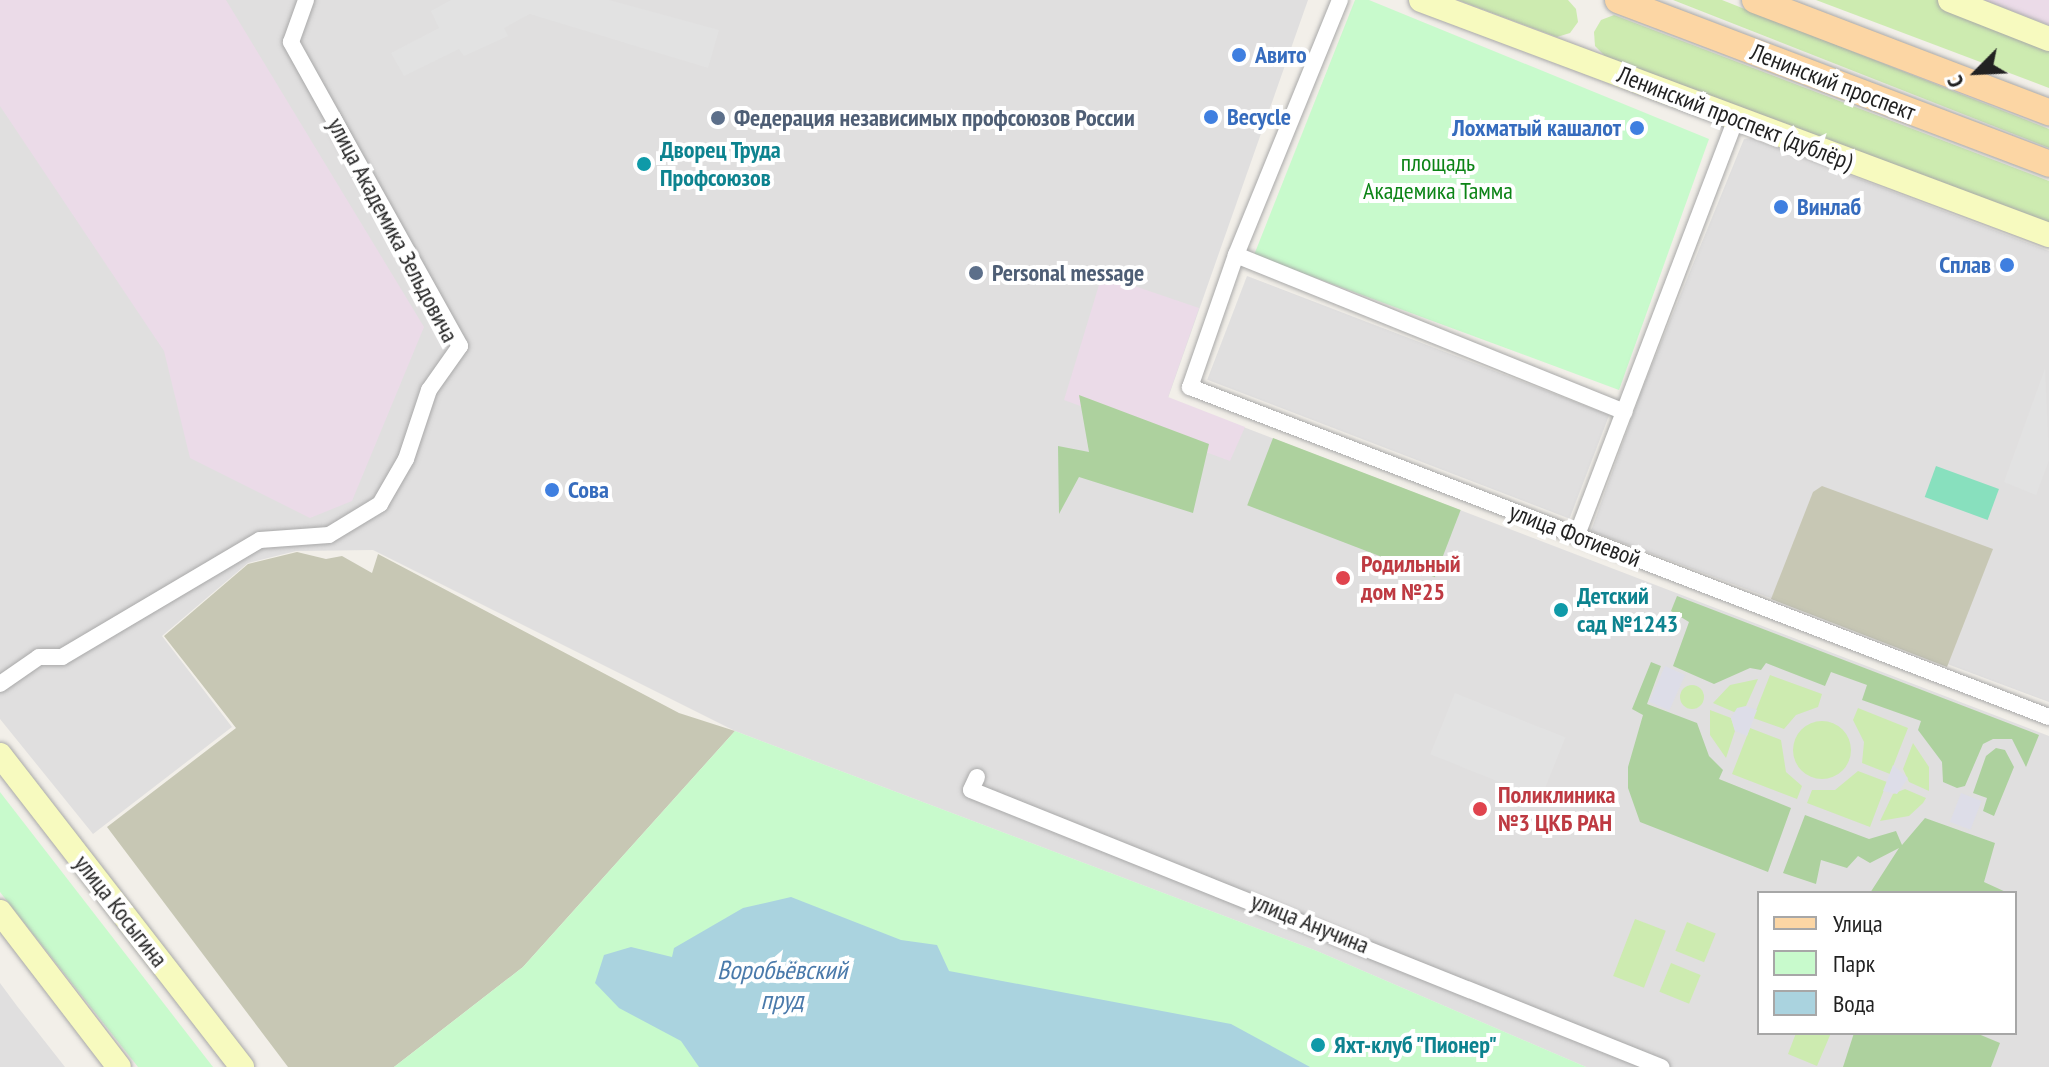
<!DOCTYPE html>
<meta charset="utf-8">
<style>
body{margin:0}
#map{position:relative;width:2049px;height:1067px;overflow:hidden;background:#f2efe9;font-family:"PT Sans Narrow",sans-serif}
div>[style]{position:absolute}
.residential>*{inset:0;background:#e0dfdf;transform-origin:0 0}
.industrial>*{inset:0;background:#ebdbe8}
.construction>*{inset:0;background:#c7c7b4}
.grass>*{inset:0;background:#cdebb0;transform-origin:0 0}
.round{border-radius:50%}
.forest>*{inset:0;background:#add19e;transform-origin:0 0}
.park>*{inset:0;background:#c8facc}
.pitch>*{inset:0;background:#88e0be;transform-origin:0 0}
.parking>*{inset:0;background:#e2e2e2;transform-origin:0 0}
.plaza>*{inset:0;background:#dddde8;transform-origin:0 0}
.water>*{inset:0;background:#aad3df}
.roads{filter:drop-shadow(0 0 2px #a9a9a9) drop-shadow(0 0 2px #a9a9a9)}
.street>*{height:16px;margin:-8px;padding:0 8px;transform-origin:8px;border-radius:8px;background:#fff}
.secondary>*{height:24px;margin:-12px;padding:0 12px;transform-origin:12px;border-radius:12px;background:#f7fabf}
.primary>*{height:26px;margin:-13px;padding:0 13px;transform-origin:13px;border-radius:13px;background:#fcd6a4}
.dots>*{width:22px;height:22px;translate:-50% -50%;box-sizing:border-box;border:4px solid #fff;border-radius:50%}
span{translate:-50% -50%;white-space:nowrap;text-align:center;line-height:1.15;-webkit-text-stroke:8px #fff;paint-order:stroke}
.shop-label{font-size:24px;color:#366cbe;font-weight:700}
.left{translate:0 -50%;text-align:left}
.right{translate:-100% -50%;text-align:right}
.street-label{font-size:24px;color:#222}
.service-label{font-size:24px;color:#4e5e75;font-weight:700}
.culture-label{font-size:24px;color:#0d838f;font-weight:700}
.park-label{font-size:24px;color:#0c8416}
.health-label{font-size:24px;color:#be3a42;font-weight:700}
.water-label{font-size:26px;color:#4a7aab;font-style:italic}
.legend{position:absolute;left:1757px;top:891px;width:260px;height:144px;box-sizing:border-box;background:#fff;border:2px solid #a7a7a7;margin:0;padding:10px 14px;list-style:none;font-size:24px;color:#222}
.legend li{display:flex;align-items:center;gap:16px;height:40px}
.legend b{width:40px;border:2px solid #a7a7a7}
.north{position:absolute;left:1937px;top:32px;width:80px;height:80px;-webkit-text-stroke:6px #fff;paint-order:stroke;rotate:246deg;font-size:22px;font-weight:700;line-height:32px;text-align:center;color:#222}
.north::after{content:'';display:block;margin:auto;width:28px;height:36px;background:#222;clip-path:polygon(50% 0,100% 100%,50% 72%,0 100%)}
</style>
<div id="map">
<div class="residential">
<i style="clip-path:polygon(evenodd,0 0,1308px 0,1168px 398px,2049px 736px,2049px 1067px,1586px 1067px,1317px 951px,735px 731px,373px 550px,296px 551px,248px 563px,162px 636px,232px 727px,93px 834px,0 719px,0 0,1759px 893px,2015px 893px,2015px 1033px,1759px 1033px,1759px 893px)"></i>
<i style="clip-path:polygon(1751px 138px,2049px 251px,2049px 702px,1591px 531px,1641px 392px,1744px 139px)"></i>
<i style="left:1247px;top:276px;width:388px;height:111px;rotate:21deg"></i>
<i style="clip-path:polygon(0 983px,17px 1006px,65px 1067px,0 1067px)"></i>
</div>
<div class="industrial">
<i style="clip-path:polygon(0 0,226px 0,424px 327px,352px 501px,310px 518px,190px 458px,164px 351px,0 106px)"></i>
<i style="clip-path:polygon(1984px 0,2049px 0,2049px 25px)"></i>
<i style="clip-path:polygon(1102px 275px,1199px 308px,1168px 397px,1245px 427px,1230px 461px,1064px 400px)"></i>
</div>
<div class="construction">
<i style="clip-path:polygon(1822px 486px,1993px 549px,1947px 667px,1771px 599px,1813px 492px)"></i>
<i style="clip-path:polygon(297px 552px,326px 559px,342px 556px,372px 573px,378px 554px,679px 713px,735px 731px,523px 967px,394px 1067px,288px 1067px,107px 827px,236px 728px,164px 636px,248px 564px)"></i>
</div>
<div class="grass">
<i style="clip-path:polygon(1458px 0,1568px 0,1576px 9px,1578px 22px,1570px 33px,1557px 37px)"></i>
<i style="clip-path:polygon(1673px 0,1722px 0,2049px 129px,2049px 148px)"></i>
<i style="clip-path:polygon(1816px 0,1941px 0,2049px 41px,2049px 88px)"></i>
<i style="clip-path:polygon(1614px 15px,2049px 181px,2049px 225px,1605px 56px,1595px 46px,1594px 32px,1601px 20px)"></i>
<i style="clip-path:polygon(1770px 675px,1822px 694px,1818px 707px,1796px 715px,1784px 729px,1753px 718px)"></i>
<i style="clip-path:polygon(1758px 679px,1746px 706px,1734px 712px,1713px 703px,1730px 685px)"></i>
<i class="round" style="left:1680px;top:685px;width:24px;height:24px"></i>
<i style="clip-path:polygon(1858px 708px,1908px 728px,1890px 774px,1862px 763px,1864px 742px,1853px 720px)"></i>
<i style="clip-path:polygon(1710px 710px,1731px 718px,1735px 731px,1726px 758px,1710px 735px)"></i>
<i class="round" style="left:1793px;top:721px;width:58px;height:58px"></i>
<i style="clip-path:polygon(1750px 728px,1781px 740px,1786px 772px,1802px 786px,1797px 799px,1732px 774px)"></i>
<i style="clip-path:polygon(1913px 743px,1929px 767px,1929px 791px,1909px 782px,1903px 769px)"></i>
<i style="clip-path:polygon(1858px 771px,1887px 782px,1870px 827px,1807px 803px,1812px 790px,1835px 790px)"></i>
<i style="clip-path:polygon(1905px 789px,1926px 798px,1923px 803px,1909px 816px,1880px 821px,1893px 794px)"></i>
<i style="left:1635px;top:919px;width:33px;height:61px;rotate:21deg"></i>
<i style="left:1687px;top:922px;width:31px;height:31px;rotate:22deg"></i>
<i style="left:1671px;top:963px;width:32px;height:31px;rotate:22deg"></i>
<i style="clip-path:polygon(1796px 1033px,1831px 1033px,1817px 1066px,1788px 1054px)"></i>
</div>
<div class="forest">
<i style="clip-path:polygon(1079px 395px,1209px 444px,1193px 513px,1079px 477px,1059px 514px,1058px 446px,1089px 452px)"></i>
<i style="left:1273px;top:438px;width:201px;height:72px;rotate:21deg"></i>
<i style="clip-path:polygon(1677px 596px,2039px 735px,2026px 767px,2012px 739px,1993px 739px,1983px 744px,1965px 786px,1957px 788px,1943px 782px,1942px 762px,1918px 730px,1921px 721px,1862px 700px,1867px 685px,1831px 672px,1825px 686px,1766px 663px,1761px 670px,1750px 668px,1714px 684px,1673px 666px,1689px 622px,1671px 611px)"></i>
<i style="clip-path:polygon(1651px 662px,1661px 666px,1647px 704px,1697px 723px,1709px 756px,1723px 770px,1719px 779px,1791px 808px,1768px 872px,1640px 822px,1628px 788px,1628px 767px,1643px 715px,1632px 709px)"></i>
<i style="clip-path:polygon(1996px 748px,2005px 750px,2014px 767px,1994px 816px,1983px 811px,1987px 798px,1973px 793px,1986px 756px)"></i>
<i style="clip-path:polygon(1805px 815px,1869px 839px,1896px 831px,1902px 845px,1925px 818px,1995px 843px,1984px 882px,2008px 893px,1870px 893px,1899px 848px,1870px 863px,1858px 856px,1847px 868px,1821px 860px,1816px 884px,1783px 873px)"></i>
<i style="clip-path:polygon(1854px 1033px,1976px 1033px,2000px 1043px,1991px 1067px,1843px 1067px)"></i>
</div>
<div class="park">
<i style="clip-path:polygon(1355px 0,1369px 0,1709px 139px,1619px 390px,1254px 255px)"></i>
<i style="clip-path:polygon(735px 731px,1317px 951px,1586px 1067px,394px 1067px,523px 967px)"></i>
<i style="clip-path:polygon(0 792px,213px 1067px,138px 1067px,0 892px)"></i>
</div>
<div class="pitch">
<i style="left:1936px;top:466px;width:67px;height:33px;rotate:20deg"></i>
</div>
<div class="parking">
<i style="clip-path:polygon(451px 0,609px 0,719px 30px,708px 68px,530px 14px,504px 28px,508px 36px,464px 56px,459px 49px,404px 76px,391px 53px,439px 28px,431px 11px)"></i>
<i style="clip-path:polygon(2045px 369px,2049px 460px,2036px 495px,2004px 482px)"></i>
<i style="left:1455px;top:693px;width:119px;height:66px;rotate:22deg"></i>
</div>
<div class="plaza">
<i style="left:1665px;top:666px;width:22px;height:39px;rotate:24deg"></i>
<i style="clip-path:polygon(1746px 706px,1757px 710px,1747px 736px,1735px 731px,1731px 718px,1737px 708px)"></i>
<i style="clip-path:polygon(1893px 765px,1908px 778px,1897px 794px,1883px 791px)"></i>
<i style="left:1961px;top:793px;width:22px;height:31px;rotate:21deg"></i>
</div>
<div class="water">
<i style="clip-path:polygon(791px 897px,901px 940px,937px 945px,949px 971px,1231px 1024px,1310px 1067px,699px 1067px,681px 1041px,619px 1008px,595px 983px,604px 955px,631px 947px,672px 957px,674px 948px,743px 908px)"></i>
</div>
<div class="roads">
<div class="street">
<i style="left:1340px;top:0;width:275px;rotate:112.2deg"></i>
<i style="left:1236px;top:255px;width:140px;rotate:109.2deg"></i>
<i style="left:1190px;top:387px;width:920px;rotate:21.02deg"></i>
<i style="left:1236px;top:255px;width:419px;rotate:22deg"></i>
<i style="left:1577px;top:535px;width:448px;rotate:-69.1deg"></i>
<i style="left:0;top:684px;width:47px;rotate:-34.7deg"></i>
<i style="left:39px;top:657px;width:23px"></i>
<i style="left:62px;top:657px;width:230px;rotate:-30.6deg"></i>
<i style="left:260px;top:540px;width:69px;rotate:-4.1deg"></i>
<i style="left:329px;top:535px;width:60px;rotate:-31.3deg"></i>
<i style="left:380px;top:504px;width:52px;rotate:-60deg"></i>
<i style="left:406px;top:459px;width:73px;rotate:-71.6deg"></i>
<i style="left:429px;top:390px;width:54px;rotate:-54.8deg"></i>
<i style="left:460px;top:346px;width:348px;rotate:-119.1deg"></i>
<i style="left:291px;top:42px;width:45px;rotate:-70.3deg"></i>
<i style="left:977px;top:777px;width:14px;rotate:115deg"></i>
<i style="left:971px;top:790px;width:744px;rotate:21.87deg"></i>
</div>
<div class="secondary">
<i style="left:1421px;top:0;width:671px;rotate:20.52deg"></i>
<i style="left:1950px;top:0;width:106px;rotate:21.5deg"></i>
<i style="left:0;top:755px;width:395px;rotate:52.2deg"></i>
<i style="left:0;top:912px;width:195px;rotate:52.5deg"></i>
</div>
<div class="primary">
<i style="left:1618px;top:0;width:461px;rotate:20.8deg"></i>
<i style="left:1755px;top:0;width:315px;rotate:20.9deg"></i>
</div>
</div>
<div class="dots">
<i style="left:1239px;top:55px;background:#3f7fe0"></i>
<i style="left:1211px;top:117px;background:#3f7fe0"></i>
<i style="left:718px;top:118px;background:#5c6f8a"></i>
<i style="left:1637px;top:128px;background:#3f7fe0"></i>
<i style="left:644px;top:164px;background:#0f9aa8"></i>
<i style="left:1781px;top:207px;background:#3f7fe0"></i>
<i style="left:2007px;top:265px;background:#3f7fe0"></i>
<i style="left:976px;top:273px;background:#5c6f8a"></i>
<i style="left:552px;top:490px;background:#3f7fe0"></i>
<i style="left:1343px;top:578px;background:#e0444e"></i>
<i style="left:1561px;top:610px;background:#0f9aa8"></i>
<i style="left:1480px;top:809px;background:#e0444e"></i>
<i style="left:1318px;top:1045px;background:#0f9aa8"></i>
</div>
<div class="shop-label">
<span class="left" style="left:1255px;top:55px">Авито</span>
<span class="left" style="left:1227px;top:117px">Becycle</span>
<span class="right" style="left:1621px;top:128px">Лохматый кашалот</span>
<span class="left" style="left:1797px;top:207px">Винлаб</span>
<span class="right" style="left:1991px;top:265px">Сплав</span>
<span class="left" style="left:568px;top:490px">Сова</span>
</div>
<div class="street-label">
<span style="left:1833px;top:82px;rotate:21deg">Ленинский проспект</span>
<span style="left:1735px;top:118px;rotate:21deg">Ленинский проспект (дублёр)</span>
<span style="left:393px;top:230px;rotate:62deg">улица Академика Зельдовича</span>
<span style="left:1575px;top:535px;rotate:21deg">улица Фотиевой</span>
<span style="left:121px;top:911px;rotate:52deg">улица Косыгина</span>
<span style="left:1310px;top:923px;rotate:22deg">улица Анучина</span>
</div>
<div class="service-label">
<span class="left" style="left:734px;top:118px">Федерация независимых профсоюзов России</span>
<span class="left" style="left:992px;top:273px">Personal message</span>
</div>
<div class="culture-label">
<span class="left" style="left:660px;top:164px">Дворец Труда<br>Профсоюзов</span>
<span class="left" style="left:1577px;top:610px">Детский<br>сад №1243</span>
<span class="left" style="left:1334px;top:1045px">Яхт-клуб "Пионер"</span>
</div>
<div class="park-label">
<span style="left:1438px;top:177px">площадь<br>Академика Тамма</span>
</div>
<div class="health-label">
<span class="left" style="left:1361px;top:578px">Родильный<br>дом №25</span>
<span class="left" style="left:1498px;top:809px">Поликлиника<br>№3 ЦКБ РАН</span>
</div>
<div class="water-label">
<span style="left:782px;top:985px">Воробьёвский<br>пруд</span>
</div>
<ul class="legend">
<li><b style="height:10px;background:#fcd6a4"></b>Улица</li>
<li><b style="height:22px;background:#c8facc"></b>Парк</li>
<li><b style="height:22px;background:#aad3df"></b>Вода</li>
</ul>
<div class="north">С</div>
</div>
